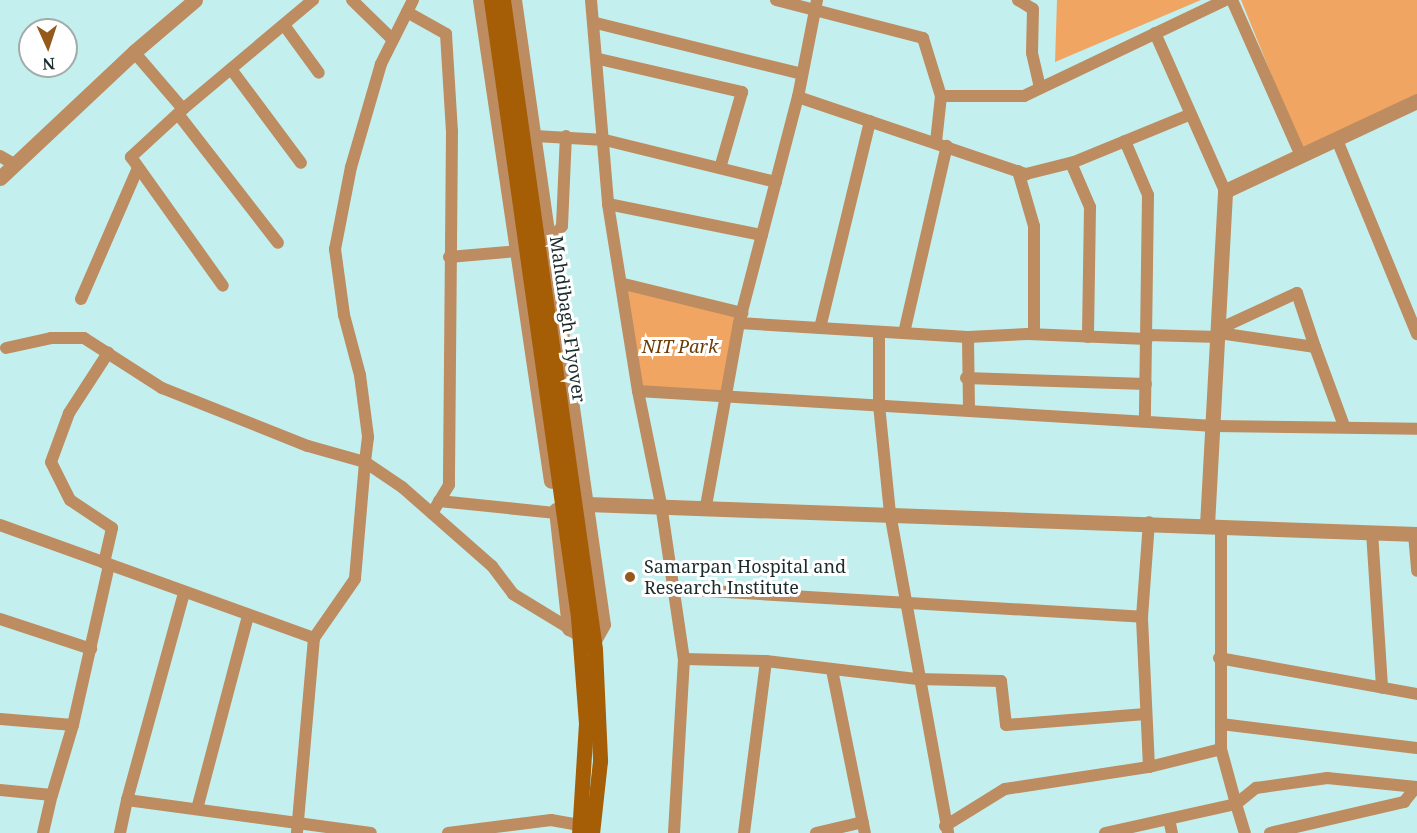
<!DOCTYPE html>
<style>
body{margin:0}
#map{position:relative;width:1417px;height:833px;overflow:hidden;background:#c3f0ef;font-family:"Noto Serif",serif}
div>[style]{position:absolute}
.green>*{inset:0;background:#f0a662}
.minor>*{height:12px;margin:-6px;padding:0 6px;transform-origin:6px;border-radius:6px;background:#bd8c61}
.tertiary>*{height:15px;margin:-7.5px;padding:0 7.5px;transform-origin:7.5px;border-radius:7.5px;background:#bd8c61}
.secondary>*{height:15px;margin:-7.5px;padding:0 7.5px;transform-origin:7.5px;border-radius:7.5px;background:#a55e05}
.dots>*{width:16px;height:16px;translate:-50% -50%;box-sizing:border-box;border:3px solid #fff;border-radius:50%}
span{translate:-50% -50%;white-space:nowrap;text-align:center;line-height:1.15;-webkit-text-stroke:6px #fff;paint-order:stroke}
.street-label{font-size:18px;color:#1a2b2b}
.park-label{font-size:18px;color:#6d3c02;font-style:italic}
.poi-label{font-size:18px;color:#1a2b2b}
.left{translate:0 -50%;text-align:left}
.north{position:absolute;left:18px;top:18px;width:60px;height:60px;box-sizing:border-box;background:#fff;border:2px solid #a3aaaa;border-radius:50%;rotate:177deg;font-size:16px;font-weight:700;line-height:24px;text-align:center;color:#1a2b2b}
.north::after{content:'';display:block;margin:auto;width:21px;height:27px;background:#955a1b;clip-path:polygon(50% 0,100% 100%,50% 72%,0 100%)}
</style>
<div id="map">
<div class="green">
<i style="clip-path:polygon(1057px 0,1201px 0,1055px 62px)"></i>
<i style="clip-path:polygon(1241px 0,1417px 0,1417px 98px,1302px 150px)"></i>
<i style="clip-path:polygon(624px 284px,742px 313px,724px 395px,638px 391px)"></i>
</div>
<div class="minor">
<i style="left:352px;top:0;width:57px;rotate:44.3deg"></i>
<i style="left:413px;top:0;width:72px;rotate:116.6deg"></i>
<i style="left:381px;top:64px;width:107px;rotate:106.2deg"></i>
<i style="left:351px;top:167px;width:84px;rotate:101deg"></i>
<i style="left:335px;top:249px;width:67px;rotate:82.2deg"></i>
<i style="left:344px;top:315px;width:62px;rotate:75.1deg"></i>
<i style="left:360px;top:375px;width:63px;rotate:82.6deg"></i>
<i style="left:368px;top:437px;width:25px;rotate:97deg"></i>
<i style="left:365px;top:462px;width:45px;rotate:34deg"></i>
<i style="left:402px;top:487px;width:120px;rotate:41.3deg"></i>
<i style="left:492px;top:566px;width:35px;rotate:53deg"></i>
<i style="left:513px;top:594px;width:66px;rotate:31.3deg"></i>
<i style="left:516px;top:0;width:631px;rotate:81.9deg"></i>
<i style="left:605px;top:625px;width:21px;rotate:119deg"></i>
<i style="left:591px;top:0;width:205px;rotate:85.2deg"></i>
<i style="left:608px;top:204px;width:189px;rotate:80.9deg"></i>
<i style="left:638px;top:391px;width:577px;rotate:3.48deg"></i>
<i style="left:1214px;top:426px;width:203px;rotate:0.8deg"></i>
<i style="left:776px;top:0;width:152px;rotate:14.5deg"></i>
<i style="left:923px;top:38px;width:61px;rotate:72.8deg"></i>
<i style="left:941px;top:96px;width:46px;rotate:96.2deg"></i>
<i style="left:1018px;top:0;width:17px;rotate:31deg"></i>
<i style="left:1033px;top:9px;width:44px;rotate:91.3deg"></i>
<i style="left:1032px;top:53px;width:36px;rotate:77deg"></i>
<i style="left:1232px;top:0;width:171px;rotate:66.1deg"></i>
<i style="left:407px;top:12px;width:45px;rotate:29.4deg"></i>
<i style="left:446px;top:34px;width:97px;rotate:86.5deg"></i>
<i style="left:452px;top:131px;width:354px;rotate:90.5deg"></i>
<i style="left:449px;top:485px;width:33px;rotate:121deg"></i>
<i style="left:596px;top:23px;width:212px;rotate:13.9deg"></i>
<i style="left:284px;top:25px;width:59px;rotate:53.9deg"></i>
<i style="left:1155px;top:33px;width:173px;rotate:66.1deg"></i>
<i style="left:134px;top:52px;width:75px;rotate:49.3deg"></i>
<i style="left:183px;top:109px;width:170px;rotate:-40deg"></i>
<i style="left:599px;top:59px;width:147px;rotate:13deg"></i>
<i style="left:742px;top:92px;width:79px;rotate:106.1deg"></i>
<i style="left:231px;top:69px;width:117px;rotate:53.3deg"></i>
<i style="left:941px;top:96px;width:83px"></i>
<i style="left:1024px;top:96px;width:223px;rotate:-25.5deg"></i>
<i style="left:798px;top:97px;width:241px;rotate:18.7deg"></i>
<i style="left:1026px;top:174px;width:49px;rotate:-14deg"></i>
<i style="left:1074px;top:162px;width:126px;rotate:-22.3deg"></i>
<i style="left:183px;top:109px;width:71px;rotate:137.3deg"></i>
<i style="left:131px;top:157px;width:158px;rotate:54.5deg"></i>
<i style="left:178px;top:114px;width:163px;rotate:52.2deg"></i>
<i style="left:535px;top:136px;width:70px;rotate:3.3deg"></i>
<i style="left:605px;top:140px;width:176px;rotate:13.8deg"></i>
<i style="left:1337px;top:140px;width:210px;rotate:67.6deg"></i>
<i style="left:1125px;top:141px;width:59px;rotate:66.9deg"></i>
<i style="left:1148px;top:195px;width:226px;rotate:90.8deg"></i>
<i style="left:0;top:156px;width:14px;rotate:30deg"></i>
<i style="left:1071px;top:163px;width:48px;rotate:66.6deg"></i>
<i style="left:1090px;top:207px;width:130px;rotate:90.9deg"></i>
<i style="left:1018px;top:171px;width:57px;rotate:73.8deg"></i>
<i style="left:1034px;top:226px;width:108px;rotate:90deg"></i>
<i style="left:608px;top:204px;width:157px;rotate:11.4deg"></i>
<i style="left:550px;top:241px;width:19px;rotate:-51deg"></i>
<i style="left:562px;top:226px;width:90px;rotate:-87.5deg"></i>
<i style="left:449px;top:257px;width:68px;rotate:-5deg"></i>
<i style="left:624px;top:284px;width:122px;rotate:13.8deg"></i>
<i style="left:81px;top:299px;width:141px;rotate:-66.5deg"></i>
<i style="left:739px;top:323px;width:229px;rotate:3.5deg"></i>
<i style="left:820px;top:328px;width:213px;rotate:-76.4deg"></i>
<i style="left:1219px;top:329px;width:86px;rotate:-24.8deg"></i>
<i style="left:1297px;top:293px;width:57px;rotate:71.6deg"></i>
<i style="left:879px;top:332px;width:73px;rotate:90deg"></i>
<i style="left:879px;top:405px;width:109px;rotate:84.2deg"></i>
<i style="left:890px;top:513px;width:325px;rotate:79.7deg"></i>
<i style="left:904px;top:333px;width:192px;rotate:-77.1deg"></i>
<i style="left:1219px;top:333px;width:97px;rotate:8.3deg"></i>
<i style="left:1315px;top:347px;width:84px;rotate:69.8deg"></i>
<i style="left:1147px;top:335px;width:72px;rotate:1.6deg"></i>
<i style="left:6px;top:348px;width:46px;rotate:-12.5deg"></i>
<i style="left:51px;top:338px;width:33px"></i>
<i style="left:84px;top:338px;width:93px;rotate:32.7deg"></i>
<i style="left:162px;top:388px;width:157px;rotate:21.7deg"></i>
<i style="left:308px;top:446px;width:59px;rotate:15.7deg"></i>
<i style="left:365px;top:462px;width:117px;rotate:94.9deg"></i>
<i style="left:355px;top:579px;width:72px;rotate:124.8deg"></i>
<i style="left:966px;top:378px;width:180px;rotate:1.9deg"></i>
<i style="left:638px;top:391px;width:115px;rotate:78.5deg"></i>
<i style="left:661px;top:504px;width:157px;rotate:81.6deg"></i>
<i style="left:684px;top:659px;width:174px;rotate:93.3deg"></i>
<i style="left:969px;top:410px;width:73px;rotate:-90.8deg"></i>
<i style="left:968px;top:337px;width:60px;rotate:-2.9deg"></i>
<i style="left:1028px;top:334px;width:119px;rotate:2.4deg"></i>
<i style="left:439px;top:501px;width:118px;rotate:5.9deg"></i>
<i style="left:706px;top:506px;width:186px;rotate:-79.8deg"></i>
<i style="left:739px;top:323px;width:234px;rotate:-75.4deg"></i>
<i style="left:798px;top:97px;width:99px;rotate:-78.9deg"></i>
<i style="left:0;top:525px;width:334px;rotate:19.8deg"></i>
<i style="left:314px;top:638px;width:196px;rotate:95deg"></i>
<i style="left:1221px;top:526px;width:223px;rotate:90deg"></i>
<i style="left:1221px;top:749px;width:57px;rotate:74.7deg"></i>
<i style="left:1236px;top:804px;width:26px;rotate:-39deg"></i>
<i style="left:1256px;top:788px;width:72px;rotate:-8deg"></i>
<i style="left:1327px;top:778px;width:90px;rotate:5.7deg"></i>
<i style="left:1372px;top:532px;width:156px;rotate:86.3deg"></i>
<i style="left:1414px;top:534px;width:37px;rotate:85deg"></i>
<i style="left:104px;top:563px;width:36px;rotate:-77deg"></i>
<i style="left:112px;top:528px;width:50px;rotate:-146.3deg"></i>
<i style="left:70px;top:500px;width:42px;rotate:-116.6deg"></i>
<i style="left:51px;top:462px;width:52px;rotate:-69.8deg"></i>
<i style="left:69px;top:413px;width:72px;rotate:-57deg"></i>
<i style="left:674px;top:589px;width:469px;rotate:3.4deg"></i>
<i style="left:184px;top:593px;width:215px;rotate:105.4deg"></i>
<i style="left:127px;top:800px;width:246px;rotate:7.7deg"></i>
<i style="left:0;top:619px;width:96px;rotate:18.2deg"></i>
<i style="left:1219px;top:658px;width:201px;rotate:10.3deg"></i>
<i style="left:684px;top:659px;width:82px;rotate:1.4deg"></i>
<i style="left:766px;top:661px;width:153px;rotate:6.8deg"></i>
<i style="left:918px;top:679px;width:83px;rotate:1.4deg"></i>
<i style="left:1001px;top:681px;width:44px;rotate:83.5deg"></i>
<i style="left:1006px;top:725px;width:140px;rotate:-4.5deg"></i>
<i style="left:832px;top:670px;width:166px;rotate:78.6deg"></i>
<i style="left:0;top:719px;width:73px;rotate:4.7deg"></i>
<i style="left:73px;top:725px;width:164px;rotate:-77.3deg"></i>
<i style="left:1221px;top:724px;width:197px;rotate:7deg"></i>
<i style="left:1149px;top:767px;width:74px;rotate:-14deg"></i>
<i style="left:0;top:790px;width:52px;rotate:5.5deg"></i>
<i style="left:52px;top:795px;width:73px;rotate:-73.3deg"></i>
<i style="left:197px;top:809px;width:200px;rotate:-75.2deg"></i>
<i style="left:1169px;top:819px;width:14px;rotate:78deg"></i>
<i style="left:945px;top:826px;width:70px;rotate:-31.7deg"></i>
<i style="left:1005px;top:789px;width:146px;rotate:-8.7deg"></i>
<i style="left:1149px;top:767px;width:150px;rotate:-92.7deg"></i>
<i style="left:1142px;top:617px;width:95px;rotate:-85.8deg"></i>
<i style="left:43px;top:833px;width:39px;rotate:-77deg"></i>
<i style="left:120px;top:833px;width:34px;rotate:-78deg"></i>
<i style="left:448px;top:833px;width:104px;rotate:-7.2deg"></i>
<i style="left:551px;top:820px;width:36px;rotate:10deg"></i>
<i style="left:744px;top:833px;width:173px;rotate:-82.7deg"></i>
<i style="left:816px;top:833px;width:48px;rotate:-13.2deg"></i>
<i style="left:1105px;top:833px;width:134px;rotate:-12.5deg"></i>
<i style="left:1236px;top:804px;width:30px;rotate:73deg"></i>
<i style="left:1270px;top:833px;width:138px;rotate:-13deg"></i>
<i style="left:1404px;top:802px;width:19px;rotate:-51deg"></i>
</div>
<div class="tertiary">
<i style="left:480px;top:0;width:486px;rotate:81.6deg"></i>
<i style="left:0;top:178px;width:184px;rotate:-43.2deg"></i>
<i style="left:134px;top:52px;width:80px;rotate:-40.4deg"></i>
<i style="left:587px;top:504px;width:831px;rotate:2.07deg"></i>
<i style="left:556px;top:510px;width:119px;rotate:83.7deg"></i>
<i style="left:569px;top:628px;width:13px;rotate:29deg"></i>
<i style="left:1207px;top:525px;width:334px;rotate:-86.9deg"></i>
<i style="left:1225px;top:191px;width:212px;rotate:-25.1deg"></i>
</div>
<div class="secondary">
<i style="left:491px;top:0;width:623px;rotate:81.97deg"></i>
<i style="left:578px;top:617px;width:106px;rotate:85.7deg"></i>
<i style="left:586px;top:723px;width:110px;rotate:93.6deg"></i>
<i style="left:503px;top:0;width:655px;rotate:81.93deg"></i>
<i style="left:595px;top:649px;width:112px;rotate:87.4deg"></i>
<i style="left:600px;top:761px;width:72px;rotate:96.3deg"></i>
</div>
<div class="dots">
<i style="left:630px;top:577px;background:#955a1b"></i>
</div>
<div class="street-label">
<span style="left:568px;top:319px;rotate:82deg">Mahdibagh Flyover</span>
</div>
<div class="park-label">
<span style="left:680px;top:346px">NIT Park</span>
</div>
<div class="poi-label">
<span class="left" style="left:644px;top:577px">Samarpan Hospital and<br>Research Institute</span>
</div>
<div class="north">N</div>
</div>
